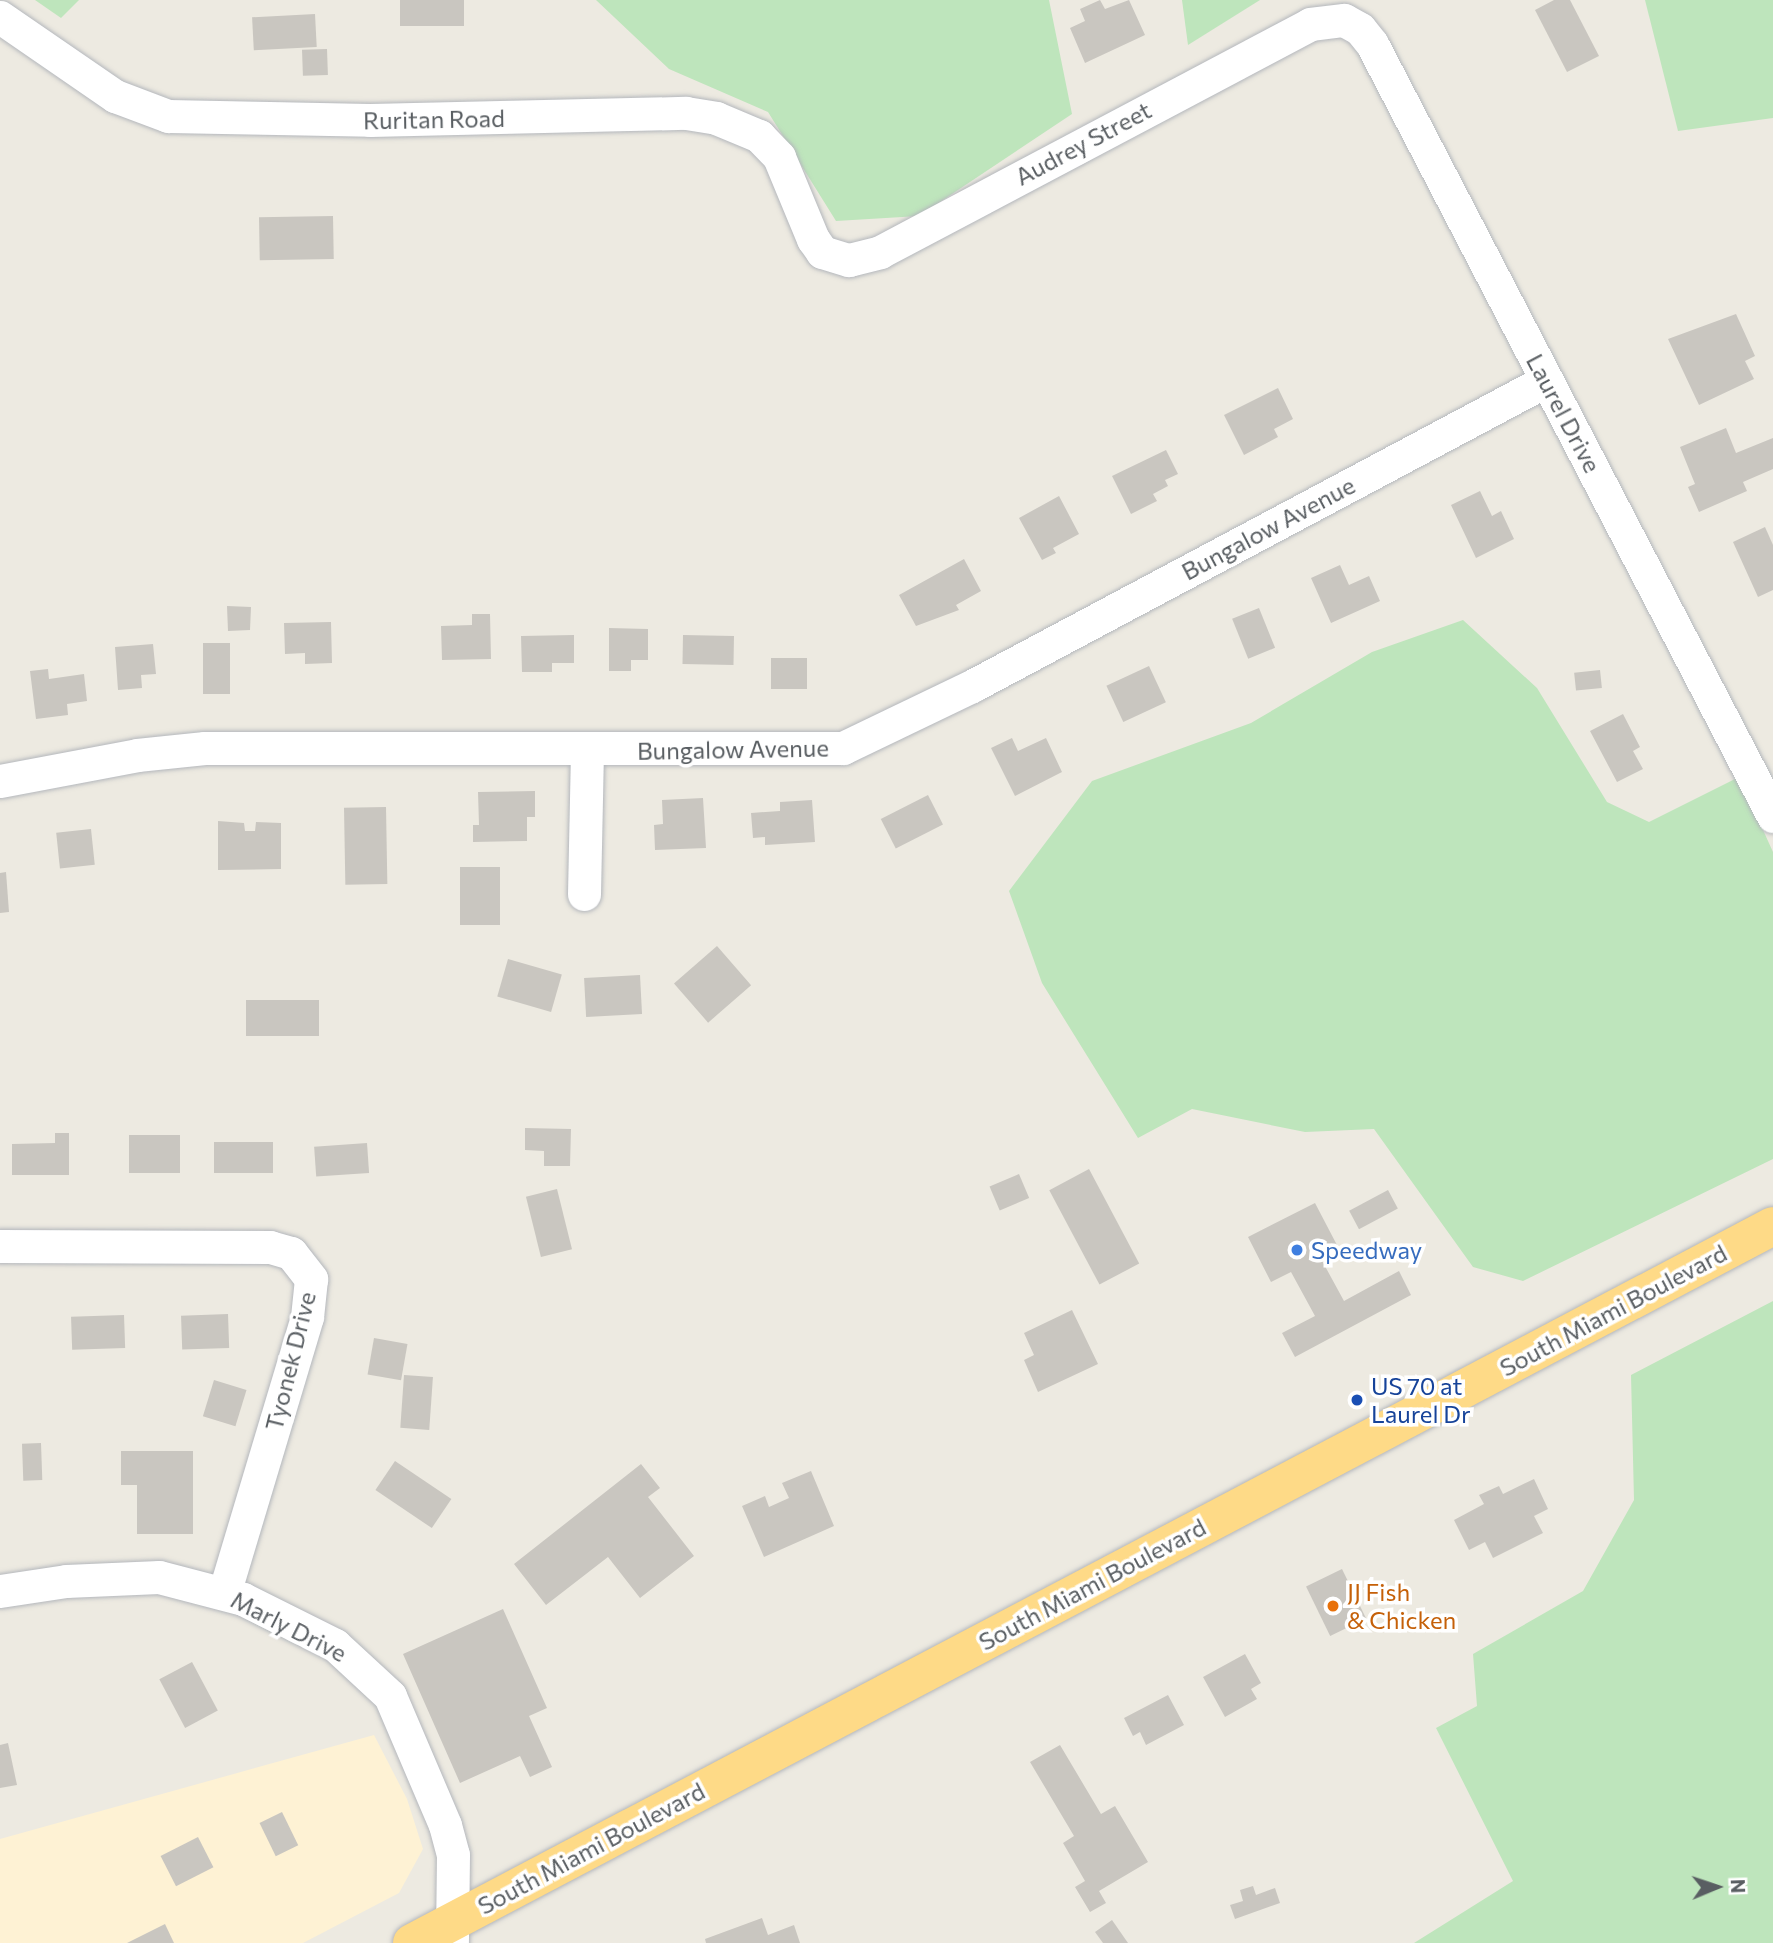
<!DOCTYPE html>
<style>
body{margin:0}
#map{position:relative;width:1773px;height:1943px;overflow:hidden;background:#edeae1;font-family:Commissioner,sans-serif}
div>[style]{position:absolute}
.commercial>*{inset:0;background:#fef2d4}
.green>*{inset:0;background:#bee5bc}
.building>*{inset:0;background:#c9c6c0;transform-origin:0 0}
.roads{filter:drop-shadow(0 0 2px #b4b7bc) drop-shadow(0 0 2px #b4b7bc)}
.minor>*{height:33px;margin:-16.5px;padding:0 16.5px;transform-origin:16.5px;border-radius:16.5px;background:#fff}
.highway>*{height:38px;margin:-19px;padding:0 19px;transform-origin:19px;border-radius:19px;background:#feda87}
.dots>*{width:19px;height:19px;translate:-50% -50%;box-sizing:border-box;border:4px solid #fff;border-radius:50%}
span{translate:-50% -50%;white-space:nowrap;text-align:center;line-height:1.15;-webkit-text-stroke:7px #fff;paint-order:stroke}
.street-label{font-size:24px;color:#595e62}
.shop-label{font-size:24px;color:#366cbe}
.left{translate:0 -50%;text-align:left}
.transit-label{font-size:24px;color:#164399}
.food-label{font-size:24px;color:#c56008}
.north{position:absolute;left:1682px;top:1852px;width:70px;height:70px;-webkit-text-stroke:5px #fff;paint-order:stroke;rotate:88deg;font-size:19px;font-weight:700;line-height:28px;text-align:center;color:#595e62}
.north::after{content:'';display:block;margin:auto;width:24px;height:32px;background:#595e62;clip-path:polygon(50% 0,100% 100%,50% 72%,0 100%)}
</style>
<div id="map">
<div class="commercial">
<i style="clip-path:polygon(374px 1735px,407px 1799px,423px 1849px,399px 1893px,303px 1943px,0 1943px,0 1839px)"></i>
</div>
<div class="green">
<i style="clip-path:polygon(35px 0,79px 0,61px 18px)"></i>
<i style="clip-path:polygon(596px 0,1049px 0,1072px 114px,919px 216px,836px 221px,768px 112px,669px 69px)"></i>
<i style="clip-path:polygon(1182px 0,1260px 0,1188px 45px)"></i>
<i style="clip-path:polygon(1645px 0,1773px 0,1773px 118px,1678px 131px)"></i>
<i style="clip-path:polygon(1463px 620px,1537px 688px,1607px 802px,1649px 822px,1739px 777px,1773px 852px,1773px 1159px,1523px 1281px,1473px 1267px,1374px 1129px,1305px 1132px,1192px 1109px,1138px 1138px,1042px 983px,1009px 891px,1092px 781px,1251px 723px,1372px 652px)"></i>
<i style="clip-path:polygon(1773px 1301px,1773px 1943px,1414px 1943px,1513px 1881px,1436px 1728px,1477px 1706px,1473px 1654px,1583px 1591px,1634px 1500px,1631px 1375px)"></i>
</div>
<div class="building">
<i style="left:400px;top:0;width:64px;height:26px"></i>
<i style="clip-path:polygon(1100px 0,1105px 9px,1129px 0,1145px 35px,1085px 63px,1070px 28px,1085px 21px,1080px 9px)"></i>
<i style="clip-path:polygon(1554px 0,1570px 0,1599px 56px,1567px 72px,1535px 10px)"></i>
<i style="left:315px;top:14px;width:33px;height:63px;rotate:87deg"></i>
<i style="left:327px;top:49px;width:26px;height:25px;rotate:88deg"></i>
<i style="left:333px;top:216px;width:43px;height:74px;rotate:89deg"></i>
<i style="clip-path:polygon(1736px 314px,1755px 356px,1745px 361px,1754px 379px,1699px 405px,1668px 339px)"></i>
<i style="clip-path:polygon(1278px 388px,1293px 419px,1274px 429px,1278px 437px,1244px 455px,1224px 415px)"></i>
<i style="clip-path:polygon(1726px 428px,1736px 453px,1773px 438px,1773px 469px,1743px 482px,1747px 491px,1699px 512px,1688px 487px,1695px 484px,1680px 447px)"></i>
<i style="clip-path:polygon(1166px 450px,1178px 474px,1165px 480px,1168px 486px,1153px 494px,1157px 501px,1131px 514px,1112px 476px)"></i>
<i style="clip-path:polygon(1480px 491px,1492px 516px,1501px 511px,1514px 539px,1476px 558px,1451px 505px)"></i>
<i style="clip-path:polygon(1059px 496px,1079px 534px,1053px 548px,1056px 553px,1042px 560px,1019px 518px)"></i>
<i style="clip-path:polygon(1765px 527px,1773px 545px,1773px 590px,1758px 597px,1733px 542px)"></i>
<i style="clip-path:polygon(964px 559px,981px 591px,956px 605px,959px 610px,916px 626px,899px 595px)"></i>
<i style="clip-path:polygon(1340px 565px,1349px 585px,1369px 576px,1380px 601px,1331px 623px,1311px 578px)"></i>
<i style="clip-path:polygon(227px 606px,251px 607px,250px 630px,228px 631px)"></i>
<i style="left:1259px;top:608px;width:43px;height:29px;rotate:68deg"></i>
<i style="clip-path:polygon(472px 614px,490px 614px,491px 659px,442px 660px,441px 626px,472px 625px)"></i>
<i style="clip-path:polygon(331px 622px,332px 663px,305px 664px,305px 653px,285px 654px,284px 623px)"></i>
<i style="clip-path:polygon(609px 628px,648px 629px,648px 660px,631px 660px,631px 671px,609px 671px)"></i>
<i style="clip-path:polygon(574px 635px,574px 663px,552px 663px,552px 672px,522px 672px,521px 636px)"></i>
<i style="left:683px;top:635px;width:51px;height:29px;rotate:1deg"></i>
<i style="left:203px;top:643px;width:27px;height:51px"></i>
<i style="clip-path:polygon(153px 644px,156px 674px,141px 675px,142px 688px,118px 690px,115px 647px)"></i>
<i style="left:771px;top:658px;width:36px;height:31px"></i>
<i style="left:1149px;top:666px;width:40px;height:47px;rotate:65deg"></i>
<i style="clip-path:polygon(48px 669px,49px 679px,84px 674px,87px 701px,67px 704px,68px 715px,36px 719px,30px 671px)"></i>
<i style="left:1600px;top:670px;width:18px;height:26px;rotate:84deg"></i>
<i style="clip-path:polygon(1623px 714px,1640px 747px,1633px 751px,1643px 769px,1617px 782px,1590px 731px)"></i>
<i style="clip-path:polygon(1012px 738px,1018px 751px,1046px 738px,1062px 772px,1015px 796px,991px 748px)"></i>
<i style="clip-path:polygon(535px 791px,535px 817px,527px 817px,527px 841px,473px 842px,473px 825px,479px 825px,478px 792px)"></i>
<i style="left:928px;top:795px;width:33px;height:53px;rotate:63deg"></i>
<i style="clip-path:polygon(703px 798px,706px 848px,655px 850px,654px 825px,663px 824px,662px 800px)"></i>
<i style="clip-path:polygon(812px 800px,815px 842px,765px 845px,765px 837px,753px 838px,751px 813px,780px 811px,780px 802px)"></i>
<i style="left:386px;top:807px;width:77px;height:42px;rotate:89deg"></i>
<i style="clip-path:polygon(218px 821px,244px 823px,245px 831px,255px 831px,256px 822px,281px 823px,281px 869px,218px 870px)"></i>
<i style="left:91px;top:829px;width:36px;height:35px;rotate:84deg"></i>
<i style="left:460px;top:867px;width:40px;height:58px"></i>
<i style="clip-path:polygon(6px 872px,9px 912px,0 913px,0 873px)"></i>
<i style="left:717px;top:946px;width:52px;height:57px;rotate:49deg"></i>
<i style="left:508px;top:959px;width:56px;height:39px;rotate:16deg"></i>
<i style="left:640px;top:975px;width:39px;height:56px;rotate:87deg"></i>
<i style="left:319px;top:1000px;width:36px;height:73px;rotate:90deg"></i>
<i style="clip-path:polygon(525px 1128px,571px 1129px,570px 1166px,544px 1166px,544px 1151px,525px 1150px)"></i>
<i style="clip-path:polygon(55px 1133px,69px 1133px,69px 1175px,12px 1175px,12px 1144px,55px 1143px)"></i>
<i style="left:180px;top:1135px;width:38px;height:51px;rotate:90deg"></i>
<i style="left:214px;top:1142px;width:59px;height:31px"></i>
<i style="left:367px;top:1143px;width:30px;height:53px;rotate:86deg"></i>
<i style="left:1089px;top:1169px;width:107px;height:45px;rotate:62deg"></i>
<i style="left:1019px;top:1174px;width:26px;height:32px;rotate:67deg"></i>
<i style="left:557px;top:1189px;width:62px;height:32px;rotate:76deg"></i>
<i style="left:1388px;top:1190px;width:21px;height:44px;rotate:62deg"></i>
<i style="clip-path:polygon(1315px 1203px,1338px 1247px,1320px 1257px,1344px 1301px,1399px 1271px,1411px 1295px,1295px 1357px,1282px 1333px,1315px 1316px,1291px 1272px,1271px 1282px,1248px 1237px)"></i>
<i style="clip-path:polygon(1072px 1310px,1098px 1364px,1038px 1392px,1024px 1360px,1034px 1355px,1024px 1333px)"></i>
<i style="left:228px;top:1314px;width:34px;height:47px;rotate:88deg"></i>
<i style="left:124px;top:1315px;width:33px;height:53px;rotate:88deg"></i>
<i style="left:374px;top:1338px;width:34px;height:37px;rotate:10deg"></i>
<i style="left:404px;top:1375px;width:29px;height:53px;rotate:4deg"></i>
<i style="left:214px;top:1380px;width:34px;height:38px;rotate:17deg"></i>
<i style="left:41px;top:1443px;width:37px;height:19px;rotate:88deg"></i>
<i style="clip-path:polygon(121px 1451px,193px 1451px,193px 1534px,137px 1534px,137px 1485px,121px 1485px)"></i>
<i style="left:395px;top:1461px;width:68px;height:35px;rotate:34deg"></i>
<i style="clip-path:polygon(641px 1464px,660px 1488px,648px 1497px,694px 1556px,640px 1598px,608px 1557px,546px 1605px,514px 1564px)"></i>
<i style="clip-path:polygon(811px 1471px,834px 1526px,764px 1557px,742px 1506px,765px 1496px,769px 1507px,789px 1498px,782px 1483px)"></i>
<i style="clip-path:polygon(1534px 1479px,1548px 1509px,1534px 1516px,1543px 1533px,1493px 1558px,1485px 1542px,1469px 1550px,1454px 1520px,1484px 1504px,1479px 1495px,1499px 1486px,1503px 1494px)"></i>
<i style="left:1342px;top:1569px;width:55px;height:40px;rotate:64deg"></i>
<i style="clip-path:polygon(503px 1609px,547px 1708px,529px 1716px,552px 1767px,530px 1777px,520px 1756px,460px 1783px,403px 1654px)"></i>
<i style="clip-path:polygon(1245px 1654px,1261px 1683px,1251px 1689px,1257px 1699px,1225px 1717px,1203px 1677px)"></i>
<i style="left:192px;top:1662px;width:55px;height:37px;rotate:62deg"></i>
<i style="clip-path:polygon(1168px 1695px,1184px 1725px,1146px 1745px,1140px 1732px,1133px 1736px,1124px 1718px)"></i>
<i style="clip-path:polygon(8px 1743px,17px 1785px,0 1788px,0 1745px)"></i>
<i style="clip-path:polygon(1060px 1745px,1101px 1814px,1115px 1806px,1148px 1862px,1099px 1891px,1106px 1903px,1090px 1912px,1075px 1887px,1085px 1881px,1063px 1843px,1074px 1836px,1030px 1762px)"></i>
<i style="left:282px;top:1812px;width:37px;height:25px;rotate:64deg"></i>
<i style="left:198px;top:1837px;width:34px;height:42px;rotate:63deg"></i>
<i style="clip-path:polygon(1253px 1886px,1256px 1895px,1275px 1888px,1280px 1903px,1235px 1919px,1230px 1905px,1243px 1901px,1240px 1890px)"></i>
<i style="clip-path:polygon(762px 1918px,768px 1935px,794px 1925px,800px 1943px,706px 1943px,705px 1939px)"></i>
<i style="clip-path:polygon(1112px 1920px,1128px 1943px,1103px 1943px,1095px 1932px)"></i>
<i style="clip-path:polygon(165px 1924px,174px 1943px,127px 1943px)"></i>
</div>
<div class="roads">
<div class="minor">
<i style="left:0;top:17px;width:140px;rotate:34.5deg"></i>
<i style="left:115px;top:96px;width:57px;rotate:20.7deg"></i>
<i style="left:168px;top:116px;width:202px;rotate:1.1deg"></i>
<i style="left:370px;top:120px;width:316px;rotate:-1.3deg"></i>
<i style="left:686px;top:113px;width:30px;rotate:9deg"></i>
<i style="left:716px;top:118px;width:47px;rotate:22.7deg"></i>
<i style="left:759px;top:136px;width:29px;rotate:46deg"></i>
<i style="left:779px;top:157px;width:89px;rotate:67.5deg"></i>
<i style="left:813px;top:239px;width:16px;rotate:55deg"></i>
<i style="left:822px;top:252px;width:28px;rotate:17deg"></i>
<i style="left:849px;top:260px;width:32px;rotate:-14deg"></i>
<i style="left:880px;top:252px;width:487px;rotate:-27.9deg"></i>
<i style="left:1310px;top:24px;width:34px;rotate:-7deg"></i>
<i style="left:1344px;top:20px;width:18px;rotate:29deg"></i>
<i style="left:1360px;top:29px;width:19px;rotate:51deg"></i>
<i style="left:1372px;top:44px;width:870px;rotate:62.55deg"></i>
<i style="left:0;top:781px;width:139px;rotate:-10.7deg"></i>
<i style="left:137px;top:755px;width:68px;rotate:-5.9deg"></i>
<i style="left:205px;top:748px;width:638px"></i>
<i style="left:843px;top:748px;width:143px;rotate:-25.7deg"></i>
<i style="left:972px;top:686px;width:651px;rotate:-28.02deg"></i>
<i style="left:584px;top:894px;width:144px;rotate:-88.8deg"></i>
<i style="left:0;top:1246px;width:270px;rotate:0.2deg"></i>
<i style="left:270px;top:1247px;width:22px;rotate:16deg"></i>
<i style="left:291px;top:1253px;width:33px;rotate:52deg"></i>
<i style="left:311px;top:1279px;width:38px;rotate:96deg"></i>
<i style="left:307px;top:1317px;width:288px;rotate:106.7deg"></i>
<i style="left:0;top:1591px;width:67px;rotate:-8.6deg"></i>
<i style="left:66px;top:1581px;width:93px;rotate:-2.5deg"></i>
<i style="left:159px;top:1577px;width:87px;rotate:14.7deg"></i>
<i style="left:243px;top:1599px;width:103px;rotate:26.6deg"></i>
<i style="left:335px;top:1645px;width:75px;rotate:42.8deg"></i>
<i style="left:390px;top:1696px;width:140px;rotate:66.9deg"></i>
<i style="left:445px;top:1825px;width:31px;rotate:75deg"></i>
<i style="left:453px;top:1855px;width:88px;rotate:90.7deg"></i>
</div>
<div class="highway">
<i style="left:412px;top:1943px;width:1538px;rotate:-27.78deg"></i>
</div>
</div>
<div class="dots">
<i style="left:1297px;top:1250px;background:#3f7fe0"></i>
<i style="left:1357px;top:1400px;background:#1a4fb4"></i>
<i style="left:1333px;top:1606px;background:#e8710a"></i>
</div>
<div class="street-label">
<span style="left:434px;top:119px;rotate:-1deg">Ruritan Road</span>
<span style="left:1083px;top:143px;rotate:-28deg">Audrey Street</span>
<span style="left:1564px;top:413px;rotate:62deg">Laurel Drive</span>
<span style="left:1268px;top:528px;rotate:-28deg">Bungalow Avenue</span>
<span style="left:733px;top:749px;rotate:-1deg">Bungalow Avenue</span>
<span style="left:1613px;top:1310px;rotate:-28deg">South Miami Boulevard</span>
<span style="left:290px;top:1361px;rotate:-76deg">Tyonek Drive</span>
<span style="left:1092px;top:1584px;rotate:-28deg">South Miami Boulevard</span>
<span style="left:289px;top:1626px;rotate:27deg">Marly Drive</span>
<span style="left:591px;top:1848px;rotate:-28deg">South Miami Boulevard</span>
</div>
<div class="shop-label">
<span class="left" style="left:1311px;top:1250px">Speedway</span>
</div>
<div class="transit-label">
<span class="left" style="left:1371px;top:1400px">US 70 at<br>Laurel Dr</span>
</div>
<div class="food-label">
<span class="left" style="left:1347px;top:1606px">JJ Fish<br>&amp; Chicken</span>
</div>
<div class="north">N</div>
</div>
